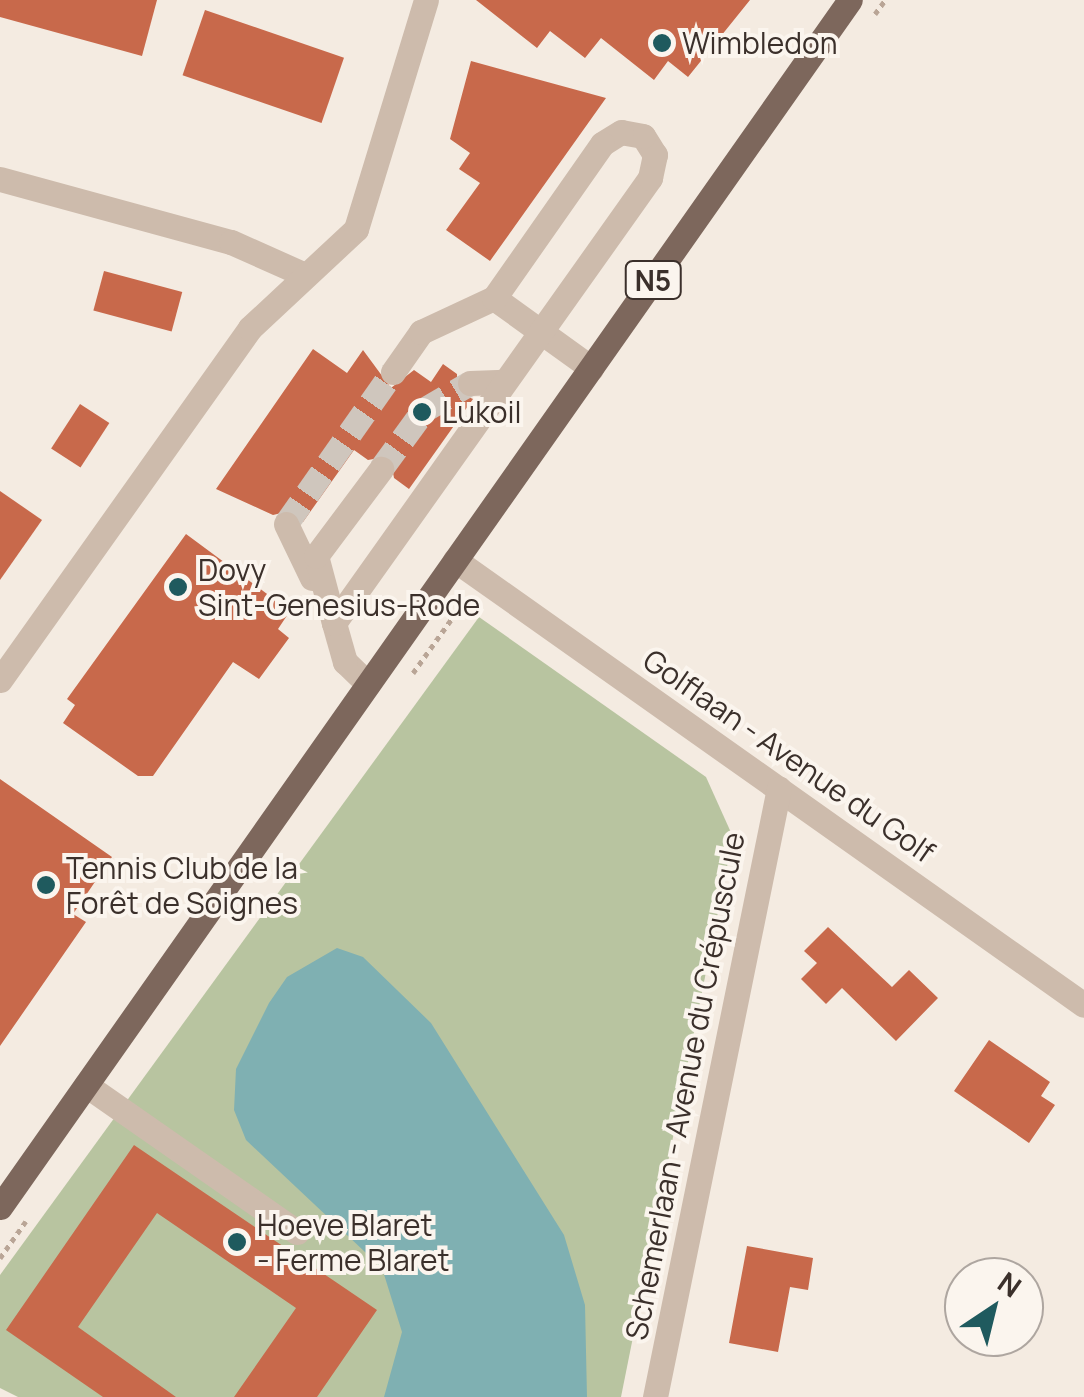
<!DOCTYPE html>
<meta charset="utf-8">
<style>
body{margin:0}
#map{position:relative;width:1084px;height:1397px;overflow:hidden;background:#f4ebe1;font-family:Manrope,sans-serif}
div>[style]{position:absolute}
.green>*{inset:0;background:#b8c4a0}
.water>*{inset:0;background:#7fb0b2}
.building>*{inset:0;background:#c8694b;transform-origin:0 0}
.minor-tunnel>*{height:25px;margin-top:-12.5px;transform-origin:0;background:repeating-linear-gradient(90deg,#cfc6bd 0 25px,transparent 0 37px)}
.path>*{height:5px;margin-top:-2.5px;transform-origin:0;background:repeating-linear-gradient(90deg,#b9a596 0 5px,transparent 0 10px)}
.minor>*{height:25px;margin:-12.5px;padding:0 12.5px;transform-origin:12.5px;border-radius:12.5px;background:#cdbbac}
.major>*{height:25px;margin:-12.5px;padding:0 12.5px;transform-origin:12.5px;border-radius:12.5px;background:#7d675c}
.dots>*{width:28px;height:28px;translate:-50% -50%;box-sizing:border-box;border:5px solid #fbf5ee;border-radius:50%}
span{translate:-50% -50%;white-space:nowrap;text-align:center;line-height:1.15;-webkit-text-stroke:8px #fbf5ee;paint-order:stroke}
.shield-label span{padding:2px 8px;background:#fbf5ee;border:2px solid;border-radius:8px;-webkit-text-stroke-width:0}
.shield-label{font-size:28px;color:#3b302b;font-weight:700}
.poi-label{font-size:30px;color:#3b302b}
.left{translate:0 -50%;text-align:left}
.street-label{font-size:30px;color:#3b302b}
.north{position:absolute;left:944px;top:1257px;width:100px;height:100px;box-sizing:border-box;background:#fbf5ee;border:2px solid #aea6a0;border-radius:50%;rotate:35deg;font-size:28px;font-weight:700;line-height:40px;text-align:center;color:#3b302b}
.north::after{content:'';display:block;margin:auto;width:35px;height:45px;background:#1f5a5e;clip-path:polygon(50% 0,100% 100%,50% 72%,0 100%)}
</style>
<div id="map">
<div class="green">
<i style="clip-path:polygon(479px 617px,706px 777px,733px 837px,621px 1397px,18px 1397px,0 1388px,0 1275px)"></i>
</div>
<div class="water">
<i style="clip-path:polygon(337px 948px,363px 957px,431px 1023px,564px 1235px,585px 1305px,587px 1397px,384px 1397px,402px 1332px,382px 1268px,246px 1140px,234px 1110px,236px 1069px,269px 1003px,287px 977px)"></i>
</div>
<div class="building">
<i style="clip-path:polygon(0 0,157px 0,142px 56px,0 17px)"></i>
<i style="clip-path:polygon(476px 0,750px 0,688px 77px,668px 61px,654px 80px,601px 38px,585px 58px,550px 31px,537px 48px)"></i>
<i style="left:205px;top:10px;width:147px;height:69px;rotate:19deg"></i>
<i style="clip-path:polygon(471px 61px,606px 98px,490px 261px,446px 230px,480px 183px,459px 169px,470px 153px,450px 139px)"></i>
<i style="left:104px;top:271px;width:81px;height:41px;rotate:15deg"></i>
<i style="clip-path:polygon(313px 349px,347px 373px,363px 350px,391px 388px,414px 370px,431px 382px,443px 364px,457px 374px,457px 392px,473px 399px,409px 489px,394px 478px,390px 456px,368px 460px,354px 450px,303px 522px,294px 510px,273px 515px,216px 489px)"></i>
<i style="left:80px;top:404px;width:35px;height:53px;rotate:33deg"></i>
<i style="clip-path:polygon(0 491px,42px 520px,0 580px)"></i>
<i style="clip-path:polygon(186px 534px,290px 611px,278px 629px,289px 638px,259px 679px,233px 662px,153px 776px,138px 776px,63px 723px,75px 705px,67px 699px)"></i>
<i style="clip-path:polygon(0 779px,112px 857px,73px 914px,86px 922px,0 1046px)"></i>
<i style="clip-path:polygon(828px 927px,892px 987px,909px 970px,938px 998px,896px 1041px,842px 988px,826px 1004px,801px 979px,817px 963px,804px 951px)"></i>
<i style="clip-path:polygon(989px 1040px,1050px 1082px,1041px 1096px,1055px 1105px,1029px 1143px,954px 1091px)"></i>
<i style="clip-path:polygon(134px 1145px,377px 1310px,317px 1397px,234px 1397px,296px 1308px,157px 1213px,78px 1327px,176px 1397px,103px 1397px,6px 1330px)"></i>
<i style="clip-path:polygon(747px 1246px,813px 1258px,808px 1290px,790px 1287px,778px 1352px,729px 1343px)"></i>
</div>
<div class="minor-tunnel">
<i style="left:381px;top:469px;width:73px;rotate:-53.9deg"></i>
<i style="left:424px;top:410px;width:53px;rotate:-30.4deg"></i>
<i style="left:286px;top:524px;width:186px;rotate:-54.9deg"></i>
</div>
<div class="path">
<i style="left:875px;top:14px;width:17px;rotate:-54deg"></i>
<i style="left:413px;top:673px;width:90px;rotate:-54.5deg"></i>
<i style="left:0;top:1258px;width:45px;rotate:-54.9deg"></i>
</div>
<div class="minor">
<i style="left:0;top:179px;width:239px;rotate:15.3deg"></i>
<i style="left:231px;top:242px;width:79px;rotate:24deg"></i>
<i style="left:393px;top:372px;width:49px;rotate:-55deg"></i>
<i style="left:421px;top:332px;width:81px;rotate:-25deg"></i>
<i style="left:494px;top:298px;width:120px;rotate:35.8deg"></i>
<i style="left:470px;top:383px;width:34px;rotate:-2deg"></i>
<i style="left:286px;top:524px;width:60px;rotate:64.3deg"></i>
<i style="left:455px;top:560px;width:770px;rotate:35.28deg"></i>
<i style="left:334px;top:623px;width:69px;rotate:-105deg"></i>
<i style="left:316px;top:556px;width:109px;rotate:-53.2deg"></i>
<i style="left:0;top:680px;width:432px;rotate:-54.6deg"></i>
<i style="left:250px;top:328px;width:145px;rotate:-43deg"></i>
<i style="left:356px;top:229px;width:239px;rotate:-73deg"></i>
<i style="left:368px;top:684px;width:32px;rotate:-136deg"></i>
<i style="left:345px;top:662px;width:41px;rotate:-105.8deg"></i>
<i style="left:334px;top:623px;width:546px;rotate:-54.62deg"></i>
<i style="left:650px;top:178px;width:24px;rotate:-78deg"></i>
<i style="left:655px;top:155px;width:22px;rotate:-122deg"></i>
<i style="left:643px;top:136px;width:22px;rotate:-170deg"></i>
<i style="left:621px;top:132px;width:22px;rotate:148deg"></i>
<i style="left:602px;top:144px;width:188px;rotate:125deg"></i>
<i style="left:86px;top:1085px;width:257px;rotate:34.9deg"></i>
<i style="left:655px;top:1397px;width:621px;rotate:-78.49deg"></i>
</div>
<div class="major">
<i style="left:0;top:1207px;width:1476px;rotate:-54.85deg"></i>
</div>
<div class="dots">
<i style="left:662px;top:43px;background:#1f5a5e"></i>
<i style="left:422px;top:412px;background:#1f5a5e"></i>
<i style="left:178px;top:587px;background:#1f5a5e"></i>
<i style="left:46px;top:885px;background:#1f5a5e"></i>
<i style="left:237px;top:1242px;background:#1f5a5e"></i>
</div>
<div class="shield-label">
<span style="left:653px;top:280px">N5</span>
</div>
<div class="poi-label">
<span class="left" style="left:682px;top:43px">Wimbledon</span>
<span class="left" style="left:442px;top:412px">Lukoil</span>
<span class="left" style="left:198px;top:587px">Dovy<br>Sint-Genesius-Rode</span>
<span class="left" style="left:66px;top:885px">Tennis Club de la<br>Forêt de Soignes</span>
<span class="left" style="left:257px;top:1242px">Hoeve Blaret<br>- Ferme Blaret</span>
</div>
<div class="street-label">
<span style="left:789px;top:756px;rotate:35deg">Golflaan - Avenue du Golf</span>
<span style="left:685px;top:1086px;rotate:-79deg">Schemerlaan - Avenue du Crépuscule</span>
</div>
<div class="north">N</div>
</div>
